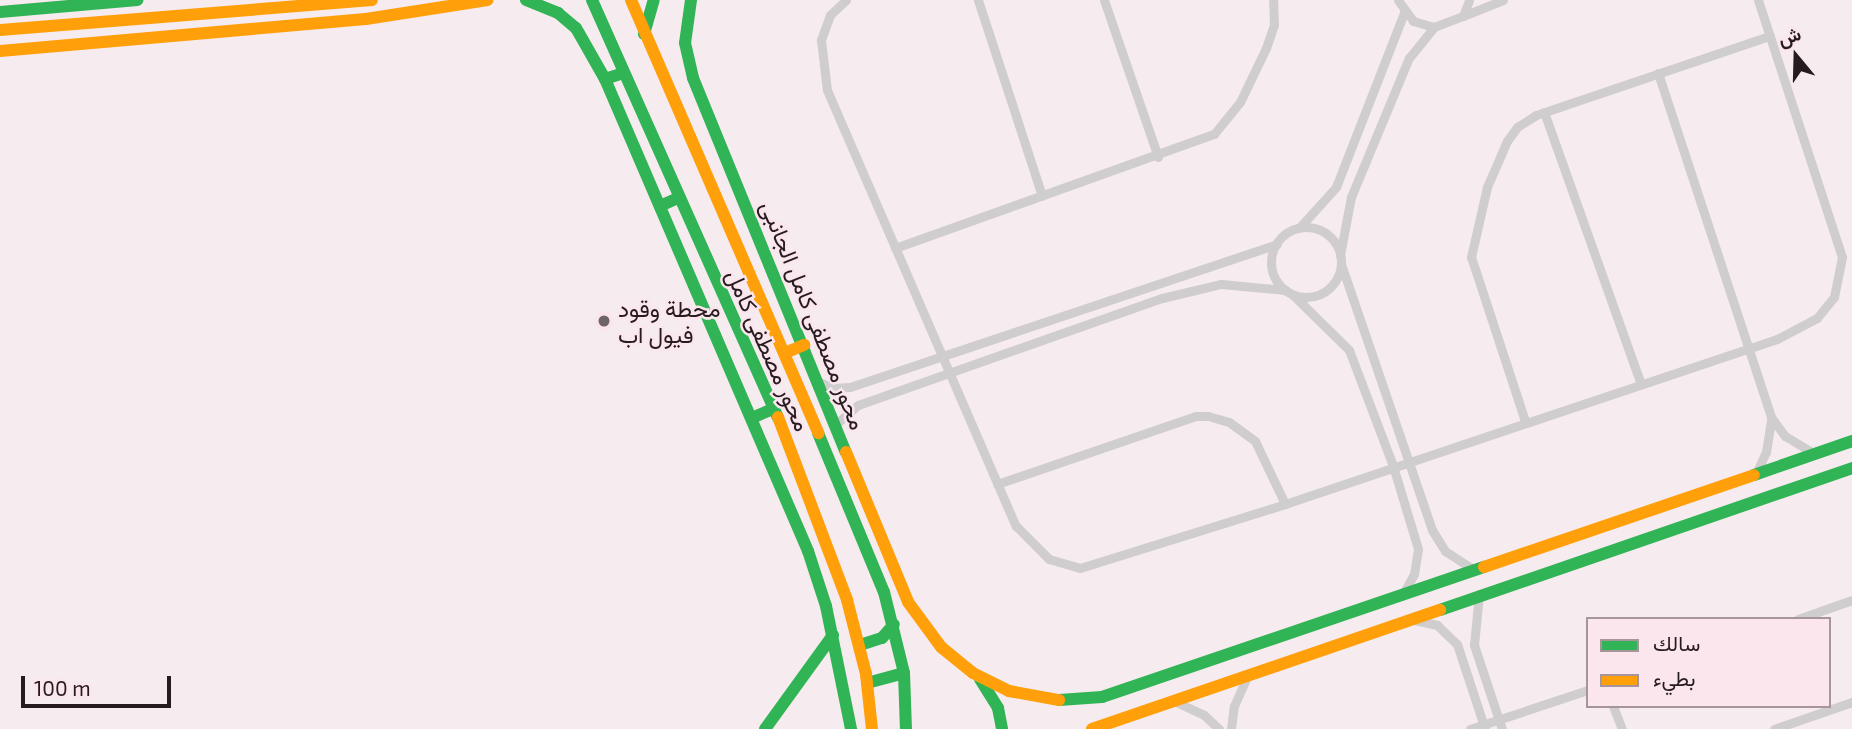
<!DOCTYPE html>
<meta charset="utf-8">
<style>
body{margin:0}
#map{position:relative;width:1852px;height:729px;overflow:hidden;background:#f6ebee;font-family:"Exo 2",Vazirmatn,sans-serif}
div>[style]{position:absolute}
.street>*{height:9px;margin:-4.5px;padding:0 4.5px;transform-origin:4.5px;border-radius:4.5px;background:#d0cdce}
.street>.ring{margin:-4.5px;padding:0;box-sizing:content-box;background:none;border:9px solid #d0cdce;border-radius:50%}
.fast>*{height:12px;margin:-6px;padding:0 6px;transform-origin:6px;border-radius:6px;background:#30b455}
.slow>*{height:12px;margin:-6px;padding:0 6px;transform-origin:6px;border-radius:6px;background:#ff9f0a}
.dots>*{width:19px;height:19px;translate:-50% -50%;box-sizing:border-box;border:4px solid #fbe6ed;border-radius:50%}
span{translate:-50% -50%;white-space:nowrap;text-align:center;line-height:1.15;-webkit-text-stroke:5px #fbe6ed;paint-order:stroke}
.poi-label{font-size:23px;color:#261b1f}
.left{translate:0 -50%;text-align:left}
.street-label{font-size:23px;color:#261b1f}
.legend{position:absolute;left:1586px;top:617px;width:245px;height:91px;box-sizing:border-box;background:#fbe6ed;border:2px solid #a6959b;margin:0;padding:9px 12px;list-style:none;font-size:21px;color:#261b1f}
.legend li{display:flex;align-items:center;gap:14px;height:35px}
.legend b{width:35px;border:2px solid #a6959b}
.north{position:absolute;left:1761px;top:21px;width:70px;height:70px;-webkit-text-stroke:5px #fbe6ed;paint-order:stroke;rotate:341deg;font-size:19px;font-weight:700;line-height:28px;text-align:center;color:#261b1f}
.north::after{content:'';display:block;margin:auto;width:24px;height:32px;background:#261b1f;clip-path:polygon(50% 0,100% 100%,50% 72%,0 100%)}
.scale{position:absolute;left:21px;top:676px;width:150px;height:32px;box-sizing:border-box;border:4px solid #261b1f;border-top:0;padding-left:9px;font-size:21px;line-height:24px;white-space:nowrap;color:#261b1f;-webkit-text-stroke:5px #fbe6ed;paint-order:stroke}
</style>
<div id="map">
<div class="street">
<i style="left:846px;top:0;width:22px;rotate:137deg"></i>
<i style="left:830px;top:15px;width:27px;rotate:110deg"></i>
<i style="left:821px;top:40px;width:50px;rotate:83.2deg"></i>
<i style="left:827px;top:90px;width:475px;rotate:66.6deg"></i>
<i style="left:1016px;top:526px;width:47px;rotate:45deg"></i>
<i style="left:1049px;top:559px;width:32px;rotate:16deg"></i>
<i style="left:1080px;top:568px;width:215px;rotate:-17.3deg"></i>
<i style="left:1285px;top:504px;width:519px;rotate:-18.54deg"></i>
<i style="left:1777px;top:339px;width:45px;rotate:-27.7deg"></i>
<i style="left:1817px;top:318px;width:27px;rotate:-51deg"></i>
<i style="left:1834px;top:297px;width:41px;rotate:-78.7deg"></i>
<i style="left:1842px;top:257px;width:270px;rotate:-108.1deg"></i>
<i style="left:978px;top:0;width:206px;rotate:71.9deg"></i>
<i style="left:1104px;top:0;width:166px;rotate:71deg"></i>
<i style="left:1398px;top:0;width:26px;rotate:54deg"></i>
<i style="left:1413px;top:21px;width:22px;rotate:16deg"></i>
<i style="left:1434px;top:27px;width:31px;rotate:-21deg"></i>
<i style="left:1463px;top:16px;width:17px;rotate:-69deg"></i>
<i style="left:1463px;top:16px;width:43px;rotate:-21.8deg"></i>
<i style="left:1658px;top:73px;width:362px;rotate:71.8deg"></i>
<i style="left:1771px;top:417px;width:24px;rotate:54deg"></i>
<i style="left:1785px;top:436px;width:35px;rotate:31deg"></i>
<i style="left:1544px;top:112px;width:287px;rotate:70.4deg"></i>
<i class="ring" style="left:1271px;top:227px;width:61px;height:61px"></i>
<i style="left:1299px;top:228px;width:55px;rotate:-47.9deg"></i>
<i style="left:1336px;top:187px;width:187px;rotate:-68.7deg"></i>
<i style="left:895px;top:248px;width:339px;rotate:-19.7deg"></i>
<i style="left:1214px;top:134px;width:41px;rotate:-50.9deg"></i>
<i style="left:1240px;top:102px;width:60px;rotate:-64.3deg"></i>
<i style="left:1266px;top:48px;width:24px;rotate:-71deg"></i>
<i style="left:1274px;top:25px;width:25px;rotate:-92deg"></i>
<i style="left:1340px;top:255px;width:59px;rotate:-79.3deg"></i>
<i style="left:1351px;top:197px;width:151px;rotate:-67.4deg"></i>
<i style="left:1409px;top:58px;width:40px;rotate:-51deg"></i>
<i style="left:1341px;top:264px;width:281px;rotate:71.1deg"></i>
<i style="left:1432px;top:530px;width:25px;rotate:58deg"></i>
<i style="left:1445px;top:551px;width:35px;rotate:33deg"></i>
<i style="left:1292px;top:294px;width:80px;rotate:44.5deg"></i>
<i style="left:1349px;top:350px;width:124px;rotate:69.2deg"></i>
<i style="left:1393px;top:466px;width:87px;rotate:73.2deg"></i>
<i style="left:1418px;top:549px;width:25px;rotate:99deg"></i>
<i style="left:1414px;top:574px;width:25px;rotate:119deg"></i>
<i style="left:819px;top:382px;width:15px;rotate:23deg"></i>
<i style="left:833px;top:388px;width:17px;rotate:-3deg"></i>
<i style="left:850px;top:387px;width:450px;rotate:-18.5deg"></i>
<i style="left:1525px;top:421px;width:173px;rotate:-108.2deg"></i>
<i style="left:1471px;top:257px;width:72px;rotate:-77.1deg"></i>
<i style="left:1487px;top:187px;width:50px;rotate:-66.5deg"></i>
<i style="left:1507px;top:141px;width:17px;rotate:-54deg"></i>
<i style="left:1517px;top:127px;width:22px;rotate:-32deg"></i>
<i style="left:1536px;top:115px;width:247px;rotate:-18.7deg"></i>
<i style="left:836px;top:424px;width:29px;rotate:-41deg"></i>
<i style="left:858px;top:405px;width:322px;rotate:-19.4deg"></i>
<i style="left:1162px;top:298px;width:61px;rotate:-13.3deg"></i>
<i style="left:1221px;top:284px;width:65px;rotate:5.3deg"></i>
<i style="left:1756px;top:474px;width:24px;rotate:-66deg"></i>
<i style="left:1766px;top:452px;width:33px;rotate:-81deg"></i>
<i style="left:997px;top:484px;width:210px;rotate:-18.9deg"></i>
<i style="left:1196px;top:416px;width:12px"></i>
<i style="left:1208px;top:416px;width:22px;rotate:16deg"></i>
<i style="left:1229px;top:422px;width:32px;rotate:36deg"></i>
<i style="left:1255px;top:441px;width:70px;rotate:64.5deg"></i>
<i style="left:1479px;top:594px;width:51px;rotate:95.6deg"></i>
<i style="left:1474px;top:645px;width:89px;rotate:71.6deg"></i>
<i style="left:1798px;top:619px;width:57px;rotate:-19.4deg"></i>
<i style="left:1414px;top:620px;width:24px;rotate:12deg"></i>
<i style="left:1437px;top:625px;width:28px;rotate:44deg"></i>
<i style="left:1457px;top:644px;width:89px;rotate:71.8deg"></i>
<i style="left:1174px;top:701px;width:33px;rotate:25deg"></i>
<i style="left:1204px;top:715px;width:21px;rotate:43deg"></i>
<i style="left:1613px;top:706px;width:25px;rotate:69deg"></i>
<i style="left:1231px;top:729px;width:23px;rotate:-83deg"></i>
<i style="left:1234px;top:706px;width:34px;rotate:-66deg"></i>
<i style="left:1470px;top:729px;width:124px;rotate:-18.3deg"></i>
<i style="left:1774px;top:729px;width:83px;rotate:-19.1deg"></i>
</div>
<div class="fast">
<i style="left:526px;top:0;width:35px;rotate:22deg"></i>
<i style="left:558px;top:13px;width:23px;rotate:40deg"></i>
<i style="left:576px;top:28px;width:59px;rotate:60.4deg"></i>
<i style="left:605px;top:79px;width:19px;rotate:-18deg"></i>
<i style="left:592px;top:0;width:457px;rotate:66deg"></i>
<i style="left:691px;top:0;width:43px;rotate:97.9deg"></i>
<i style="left:685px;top:43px;width:36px;rotate:77deg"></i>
<i style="left:693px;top:78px;width:404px;rotate:67.8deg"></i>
<i style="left:0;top:12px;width:138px;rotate:-5deg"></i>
<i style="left:644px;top:34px;width:35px;rotate:-74deg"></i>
<i style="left:605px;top:79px;width:514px;rotate:66.73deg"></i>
<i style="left:808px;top:551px;width:58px;rotate:71.9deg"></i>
<i style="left:826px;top:606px;width:126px;rotate:78.5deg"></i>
<i style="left:660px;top:206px;width:20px;rotate:-24deg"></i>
<i style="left:754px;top:417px;width:23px;rotate:-23deg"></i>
<i style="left:818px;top:433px;width:172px;rotate:67.5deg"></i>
<i style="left:884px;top:592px;width:83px;rotate:76.1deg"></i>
<i style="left:904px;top:673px;width:56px;rotate:88deg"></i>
<i style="left:1754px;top:475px;width:104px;rotate:-19.1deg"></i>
<i style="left:1440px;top:610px;width:436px;rotate:-19deg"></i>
<i style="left:860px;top:645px;width:23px;rotate:-18deg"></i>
<i style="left:882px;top:638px;width:18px;rotate:-49deg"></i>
<i style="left:980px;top:679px;width:34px;rotate:58deg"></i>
<i style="left:998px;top:708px;width:21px;rotate:79deg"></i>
<i style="left:867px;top:683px;width:38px;rotate:-15deg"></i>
<i style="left:1059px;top:700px;width:43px;rotate:-4deg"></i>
<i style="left:1102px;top:697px;width:404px;rotate:-18.8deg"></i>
<i style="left:765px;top:729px;width:116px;rotate:-54.1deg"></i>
</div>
<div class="slow">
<i style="left:631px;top:0;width:472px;rotate:66.6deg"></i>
<i style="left:0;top:30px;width:373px;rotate:-4.6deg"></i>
<i style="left:0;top:51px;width:367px;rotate:-5deg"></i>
<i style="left:366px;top:19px;width:123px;rotate:-8.9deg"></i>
<i style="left:785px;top:353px;width:21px;rotate:-23deg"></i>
<i style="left:778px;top:417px;width:196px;rotate:69.3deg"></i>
<i style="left:847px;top:600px;width:76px;rotate:75.6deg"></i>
<i style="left:866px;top:674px;width:55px;rotate:83.8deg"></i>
<i style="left:846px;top:452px;width:162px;rotate:67.5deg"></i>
<i style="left:908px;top:602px;width:56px;rotate:53.7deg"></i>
<i style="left:941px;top:647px;width:41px;rotate:39.1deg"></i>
<i style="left:973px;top:673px;width:40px;rotate:26.6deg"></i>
<i style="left:1009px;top:691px;width:51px;rotate:10.2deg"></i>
<i style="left:1484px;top:567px;width:285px;rotate:-18.8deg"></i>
<i style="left:1092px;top:729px;width:368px;rotate:-18.9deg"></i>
</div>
<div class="dots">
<i style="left:604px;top:321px;background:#6f6467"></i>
</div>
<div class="poi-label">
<span class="left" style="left:618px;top:321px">محطة وقود<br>فيول اب</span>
</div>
<div class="street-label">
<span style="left:814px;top:315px;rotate:68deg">محور مصطفى كامل الجانبى</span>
<span style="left:769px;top:350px;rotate:66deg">محور مصطفى كامل</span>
</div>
<ul class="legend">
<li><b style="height:9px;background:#30b455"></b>سالك</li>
<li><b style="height:9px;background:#ff9f0a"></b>بطيء</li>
</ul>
<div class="north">ش</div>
<div class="scale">100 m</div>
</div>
